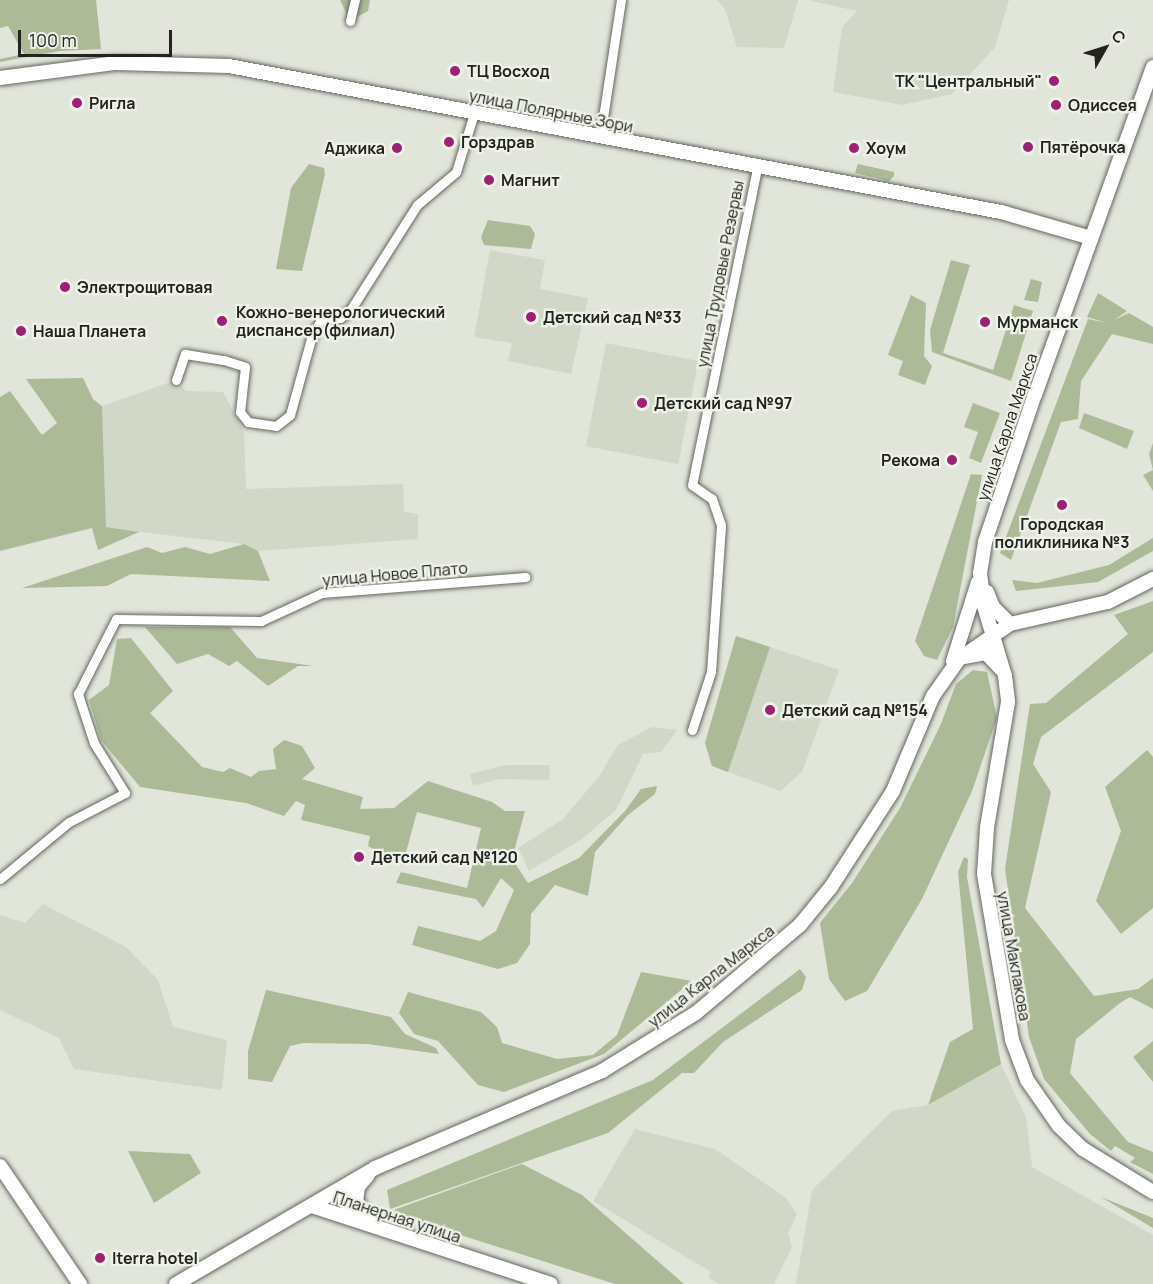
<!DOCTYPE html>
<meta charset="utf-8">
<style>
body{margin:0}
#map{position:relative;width:1153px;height:1284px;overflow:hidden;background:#e1e5da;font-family:Manrope,sans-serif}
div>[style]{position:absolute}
.built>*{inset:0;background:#d1d8c8;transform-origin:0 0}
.green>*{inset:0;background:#adba98}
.roads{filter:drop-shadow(0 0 2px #64685f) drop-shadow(0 0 2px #64685f)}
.street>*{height:9px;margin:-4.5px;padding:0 4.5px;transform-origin:4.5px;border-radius:4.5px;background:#fff}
.secondary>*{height:14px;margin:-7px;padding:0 7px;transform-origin:7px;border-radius:7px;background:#fff}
.dots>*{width:16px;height:16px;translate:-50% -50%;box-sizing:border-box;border:3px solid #eef2e8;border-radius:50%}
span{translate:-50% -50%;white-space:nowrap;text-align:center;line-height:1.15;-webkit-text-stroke:4.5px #eef2e8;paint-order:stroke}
.poi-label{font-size:16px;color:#232420;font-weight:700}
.left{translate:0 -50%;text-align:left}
.right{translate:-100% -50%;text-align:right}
.street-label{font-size:16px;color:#232420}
.north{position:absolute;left:1075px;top:18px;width:60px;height:60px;-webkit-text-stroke:4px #eef2e8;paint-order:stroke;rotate:51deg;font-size:16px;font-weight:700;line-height:24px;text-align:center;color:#232420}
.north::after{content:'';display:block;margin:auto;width:21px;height:27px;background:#232420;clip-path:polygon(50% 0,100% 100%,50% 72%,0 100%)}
.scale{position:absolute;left:18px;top:30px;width:154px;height:27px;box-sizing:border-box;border:3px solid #232420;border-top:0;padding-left:8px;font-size:18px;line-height:21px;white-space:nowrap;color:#232420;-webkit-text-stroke:4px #eef2e8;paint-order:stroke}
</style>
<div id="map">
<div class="built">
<i style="clip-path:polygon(717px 0,798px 0,784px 48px,737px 47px,725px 9px)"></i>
<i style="clip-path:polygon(807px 0,1009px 0,995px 47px,952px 94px,902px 105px,833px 92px,842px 27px,857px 11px)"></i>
<i style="clip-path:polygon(490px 250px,545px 260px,540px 289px,588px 298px,571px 374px,508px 361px,512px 343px,474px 337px)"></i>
<i style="left:606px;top:343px;width:94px;height:105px;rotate:11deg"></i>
<i style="clip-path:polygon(176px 380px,186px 391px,223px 392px,244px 432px,246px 489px,403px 484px,404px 512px,418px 514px,418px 539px,258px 551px,244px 544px,106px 528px,102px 406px)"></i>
<i style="clip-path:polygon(736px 636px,839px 670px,802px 772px,780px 791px,712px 766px,705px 743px)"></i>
<i style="clip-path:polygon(652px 727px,677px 730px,661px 752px,643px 754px,616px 810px,582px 839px,529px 871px,518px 848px,563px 819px,600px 775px,618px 745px)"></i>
<i style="clip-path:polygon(506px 765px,550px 765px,549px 780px,500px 779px,473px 786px,470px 774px)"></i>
<i style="clip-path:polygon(43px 904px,126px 947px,158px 980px,173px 1027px,227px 1040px,222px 1090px,74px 1069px,59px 1038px,0 1010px,0 915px,25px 923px)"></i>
<i style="clip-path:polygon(1001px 1064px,1026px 1117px,1032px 1167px,1153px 1235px,1153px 1284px,796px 1284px,812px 1190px,892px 1111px,928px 1105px)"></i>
<i style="clip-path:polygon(635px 1129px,715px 1149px,786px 1198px,797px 1214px,788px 1233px,792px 1247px,774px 1284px,718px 1284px,708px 1277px,711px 1272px,593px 1201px)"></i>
</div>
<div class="green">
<i style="clip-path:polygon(0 0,96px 0,101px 49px,60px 51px,0 62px,0 59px,24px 54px,8px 26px,0 28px)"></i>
<i style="clip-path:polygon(340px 0,370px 0,368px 11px,350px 21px)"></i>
<i style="clip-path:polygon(309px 164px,324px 168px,325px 174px,302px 271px,276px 269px,291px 188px)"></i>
<i style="clip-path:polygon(858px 164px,894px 172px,894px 176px,889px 181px,855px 173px)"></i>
<i style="clip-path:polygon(488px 220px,530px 226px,535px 234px,531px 249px,484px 245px,481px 237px)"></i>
<i style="clip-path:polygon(951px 260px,970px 265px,943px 353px,993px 370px,1014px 305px,1033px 311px,1011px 381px,932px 352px,930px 330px)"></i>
<i style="clip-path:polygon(1031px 279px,1042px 282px,1038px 302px,1024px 300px)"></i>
<i style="clip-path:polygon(1098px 293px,1127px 311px,1114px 320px,1129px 313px,1153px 327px,1153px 344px,1112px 334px,1081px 381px,1078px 419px,1061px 422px,1011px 560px,1000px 553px,1088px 319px,1107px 323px,1087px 317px)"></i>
<i style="clip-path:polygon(911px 295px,926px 303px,924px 356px,932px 366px,925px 385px,898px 375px,903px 361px,888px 355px)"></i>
<i style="clip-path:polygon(83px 378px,93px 399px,102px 406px,106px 527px,139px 532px,98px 550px,92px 528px,0 551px,0 397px,10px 391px,42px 435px,57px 423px,26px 379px)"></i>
<i style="clip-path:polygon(973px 403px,1000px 413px,981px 463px,969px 458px,978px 432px,964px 427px)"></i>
<i style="clip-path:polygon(1084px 413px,1134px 431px,1127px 449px,1079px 428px)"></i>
<i style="clip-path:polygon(1153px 443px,1153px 491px,1143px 475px,1153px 470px,1149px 454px)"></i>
<i style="clip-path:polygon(971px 474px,982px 475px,953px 627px,937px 660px,924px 656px,915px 641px)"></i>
<i style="clip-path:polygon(1153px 538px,1153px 551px,1098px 582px,1016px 591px,1012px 580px,1037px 583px,1109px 565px)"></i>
<i style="clip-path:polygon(244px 544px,258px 551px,270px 581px,131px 574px,107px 586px,22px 588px,147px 547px,162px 553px,185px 547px,210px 554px)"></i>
<i style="clip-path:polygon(1153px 601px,1153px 652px,1041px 737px,1033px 764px,1051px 792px,1025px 908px,1094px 996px,1138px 989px,1153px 978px,1153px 1009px,1130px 997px,1120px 1003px,1076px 1039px,1070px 1073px,1128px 1142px,1153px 1152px,1153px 1174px,1130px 1162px,1135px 1158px,1115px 1146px,1111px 1151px,1090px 1134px,1044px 1079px,1029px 1037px,1005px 869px,1030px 704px,1046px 703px,1128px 634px,1114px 615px)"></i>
<i style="clip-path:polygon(145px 627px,230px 627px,257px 658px,313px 666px,298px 666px,268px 686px,237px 661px,229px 666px,208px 654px,177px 664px)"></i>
<i style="clip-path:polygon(736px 636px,770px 647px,728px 772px,712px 766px,705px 743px)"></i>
<i style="clip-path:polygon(131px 638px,173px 691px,150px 713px,202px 767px,223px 772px,230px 768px,251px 777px,259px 771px,276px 769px,273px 749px,284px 740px,302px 746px,315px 768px,302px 779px,363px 797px,360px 809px,394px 808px,428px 781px,492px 802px,505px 811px,525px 811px,512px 859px,528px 883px,579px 858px,625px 811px,641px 789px,657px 786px,655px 794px,628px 815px,595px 852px,588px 896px,555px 885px,531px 914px,530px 944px,517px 963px,498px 969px,412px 945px,418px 926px,480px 941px,496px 931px,514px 890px,501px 878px,483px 908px,476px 899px,396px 883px,401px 872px,467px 888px,481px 828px,417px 812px,405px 856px,394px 862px,368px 846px,370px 836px,301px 820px,305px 805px,296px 801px,284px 816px,246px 803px,140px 787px,101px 740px,89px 700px,109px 685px,117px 639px)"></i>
<i style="clip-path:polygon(973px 670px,987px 672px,997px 718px,972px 791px,922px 899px,867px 991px,845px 1001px,829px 979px,820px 923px,852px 883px,900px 808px,940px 726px,956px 684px)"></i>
<i style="clip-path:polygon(1147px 750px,1153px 757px,1153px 908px,1121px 934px,1096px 901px,1121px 831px,1105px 787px)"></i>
<i style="clip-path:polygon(964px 857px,968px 859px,967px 877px,1001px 1064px,928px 1105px,950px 1042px,973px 1029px,958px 872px)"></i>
<i style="clip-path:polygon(800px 969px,806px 977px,802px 990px,723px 1042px,694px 1073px,682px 1073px,608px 1133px,390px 1209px,387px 1190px,653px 1080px)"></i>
<i style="clip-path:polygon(641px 972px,692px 981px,604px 1054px,504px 1092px,478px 1085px,438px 1041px,414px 1034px,399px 1013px,408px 992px,481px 1012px,497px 1027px,502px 1043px,557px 1059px,593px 1055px,617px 1035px)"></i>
<i style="clip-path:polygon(266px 990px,391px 1017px,405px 1034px,436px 1048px,439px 1054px,368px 1044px,303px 1043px,290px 1046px,272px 1082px,248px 1079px,248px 1051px)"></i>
<i style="clip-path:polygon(1153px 1041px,1153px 1082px,1133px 1057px)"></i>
<i style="clip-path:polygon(128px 1151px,190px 1154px,201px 1173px,154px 1203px)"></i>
<i style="clip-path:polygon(522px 1164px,582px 1195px,684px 1284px,615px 1284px,388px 1212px)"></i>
<i style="clip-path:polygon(1101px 1197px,1153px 1218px,1153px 1228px)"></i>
</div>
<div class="roads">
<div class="street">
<i style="left:350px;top:21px;width:22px;rotate:-77deg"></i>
<i style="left:600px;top:137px;width:139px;rotate:-81.3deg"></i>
<i style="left:176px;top:380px;width:28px;rotate:-71deg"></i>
<i style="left:185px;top:354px;width:39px;rotate:9deg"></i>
<i style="left:224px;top:360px;width:22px;rotate:18deg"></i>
<i style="left:245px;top:367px;width:45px;rotate:96.3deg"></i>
<i style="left:240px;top:412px;width:13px;rotate:51deg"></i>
<i style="left:248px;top:422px;width:28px;rotate:8deg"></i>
<i style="left:276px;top:426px;width:18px;rotate:-38deg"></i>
<i style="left:290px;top:415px;width:83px;rotate:-74.6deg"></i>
<i style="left:312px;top:335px;width:17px;rotate:-59deg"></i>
<i style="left:321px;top:320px;width:19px;rotate:-6deg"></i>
<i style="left:340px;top:318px;width:14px;rotate:-39deg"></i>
<i style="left:351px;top:309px;width:123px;rotate:-57.6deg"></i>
<i style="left:417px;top:205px;width:51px;rotate:-40.2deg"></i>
<i style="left:456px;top:172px;width:62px;rotate:-73deg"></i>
<i style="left:692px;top:730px;width:61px;rotate:-71.9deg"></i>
<i style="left:711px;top:672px;width:147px;rotate:-86.1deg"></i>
<i style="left:721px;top:525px;width:28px;rotate:-109deg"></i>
<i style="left:712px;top:499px;width:24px;rotate:-145deg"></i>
<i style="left:692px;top:485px;width:324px;rotate:-78.4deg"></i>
<i style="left:0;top:879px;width:89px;rotate:-39.6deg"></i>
<i style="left:69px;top:822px;width:63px;rotate:-27.4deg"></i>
<i style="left:125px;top:793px;width:59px;rotate:-121.8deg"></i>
<i style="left:94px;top:743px;width:52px;rotate:-108.1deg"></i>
<i style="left:78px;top:694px;width:84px;rotate:-63.1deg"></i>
<i style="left:116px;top:619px;width:145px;rotate:0.8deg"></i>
<i style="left:261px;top:621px;width:67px;rotate:-24.7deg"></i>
<i style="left:322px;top:593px;width:204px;rotate:-4.5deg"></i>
</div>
<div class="secondary">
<i style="left:1153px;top:67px;width:348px;rotate:109.8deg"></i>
<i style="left:1035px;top:394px;width:156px;rotate:108.7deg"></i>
<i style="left:985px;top:542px;width:31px;rotate:99deg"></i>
<i style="left:980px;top:573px;width:33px;rotate:83deg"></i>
<i style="left:984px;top:606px;width:73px;rotate:73.3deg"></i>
<i style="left:1005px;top:676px;width:26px;rotate:83deg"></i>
<i style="left:1008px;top:702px;width:128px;rotate:99.5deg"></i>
<i style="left:987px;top:828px;width:46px;rotate:93.7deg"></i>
<i style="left:984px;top:874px;width:168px;rotate:80.4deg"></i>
<i style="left:1012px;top:1040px;width:43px;rotate:69.4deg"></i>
<i style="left:1027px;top:1080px;width:56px;rotate:55.2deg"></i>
<i style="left:1059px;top:1126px;width:33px;rotate:44deg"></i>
<i style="left:1083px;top:1149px;width:82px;rotate:31.6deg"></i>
<i style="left:0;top:78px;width:117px;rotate:-7.4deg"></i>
<i style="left:116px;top:63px;width:113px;rotate:1.5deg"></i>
<i style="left:229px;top:66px;width:786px;rotate:10.71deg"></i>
<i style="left:1001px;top:212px;width:94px;rotate:16.1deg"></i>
<i style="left:987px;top:592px;width:16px;rotate:68deg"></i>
<i style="left:993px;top:607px;width:24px;rotate:45deg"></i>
<i style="left:964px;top:657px;width:22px;rotate:-10deg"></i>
<i style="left:986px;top:653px;width:22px;rotate:47deg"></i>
<i style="left:953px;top:661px;width:83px;rotate:-72.4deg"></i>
<i style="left:0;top:1166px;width:143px;rotate:55.9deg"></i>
<i style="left:368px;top:1175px;width:16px;rotate:130deg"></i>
<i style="left:358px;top:1187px;width:14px;rotate:98deg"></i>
<i style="left:356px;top:1201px;width:28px;rotate:55deg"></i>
<i style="left:350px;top:1183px;width:19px;rotate:106deg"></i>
<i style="left:345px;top:1201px;width:16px;rotate:63deg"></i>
<i style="left:352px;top:1215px;width:11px;rotate:34deg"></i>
<i style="left:312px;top:1206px;width:251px;rotate:18.1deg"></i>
<i style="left:176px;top:1284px;width:230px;rotate:-30.2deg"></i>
<i style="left:375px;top:1168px;width:247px;rotate:-23.1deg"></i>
<i style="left:602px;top:1071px;width:110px;rotate:-31.7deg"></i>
<i style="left:696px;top:1013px;width:136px;rotate:-40.2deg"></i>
<i style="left:800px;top:925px;width:49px;rotate:-50.8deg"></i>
<i style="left:831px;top:887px;width:114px;rotate:-57.1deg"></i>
<i style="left:893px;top:791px;width:103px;rotate:-67.2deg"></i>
<i style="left:933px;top:696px;width:45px;rotate:-54.9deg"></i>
<i style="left:959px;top:659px;width:62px;rotate:-34.5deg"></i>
<i style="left:1010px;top:624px;width:100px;rotate:-12.7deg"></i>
<i style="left:1108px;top:602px;width:51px;rotate:-27.1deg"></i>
</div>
</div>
<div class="dots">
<i style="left:455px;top:71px;background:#9e1f73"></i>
<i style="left:1054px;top:81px;background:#9e1f73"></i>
<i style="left:77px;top:103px;background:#9e1f73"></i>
<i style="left:1056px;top:105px;background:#9e1f73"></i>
<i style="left:449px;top:142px;background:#9e1f73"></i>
<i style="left:1028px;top:147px;background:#9e1f73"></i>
<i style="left:397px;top:148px;background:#9e1f73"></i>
<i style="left:854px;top:148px;background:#9e1f73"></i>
<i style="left:489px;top:180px;background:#9e1f73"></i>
<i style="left:65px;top:287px;background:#9e1f73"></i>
<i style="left:531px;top:317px;background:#9e1f73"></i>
<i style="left:222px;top:321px;background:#9e1f73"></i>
<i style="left:985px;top:322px;background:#9e1f73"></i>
<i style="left:21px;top:331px;background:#9e1f73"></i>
<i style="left:642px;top:403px;background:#9e1f73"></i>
<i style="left:952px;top:460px;background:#9e1f73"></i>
<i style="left:1062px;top:505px;background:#9e1f73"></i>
<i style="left:770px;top:710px;background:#9e1f73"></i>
<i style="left:359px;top:857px;background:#9e1f73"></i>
<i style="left:100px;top:1258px;background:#9e1f73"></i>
</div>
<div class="poi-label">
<span class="left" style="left:467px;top:71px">ТЦ Восход</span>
<span class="right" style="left:1042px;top:81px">ТК "Центральный"</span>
<span class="left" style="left:89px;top:103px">Ригла</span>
<span class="left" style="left:1068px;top:105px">Одиссея</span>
<span class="left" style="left:461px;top:142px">Горздрав</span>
<span class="left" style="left:1040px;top:147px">Пятёрочка</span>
<span class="right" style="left:385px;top:148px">Аджика</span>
<span class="left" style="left:866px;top:148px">Хоум</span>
<span class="left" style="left:501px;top:180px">Магнит</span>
<span class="left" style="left:77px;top:287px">Электрощитовая</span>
<span class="left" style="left:236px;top:321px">Кожно-венерологический<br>диспансер(филиал)</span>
<span class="left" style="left:543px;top:317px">Детский сад №33</span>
<span class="left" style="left:997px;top:322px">Мурманск</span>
<span class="left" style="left:33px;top:331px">Наша Планета</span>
<span class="left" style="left:654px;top:403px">Детский сад №97</span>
<span class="right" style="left:940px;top:460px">Рекома</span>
<span style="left:1062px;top:533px">Городская<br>поликлиника №3</span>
<span class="left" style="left:782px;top:710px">Детский сад №154</span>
<span class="left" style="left:371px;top:857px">Детский сад №120</span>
<span class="left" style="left:112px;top:1258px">Iterra hotel</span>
</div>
<div class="street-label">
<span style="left:551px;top:111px;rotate:11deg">улица Полярные Зори</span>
<span style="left:720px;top:274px;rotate:-79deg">улица Трудовые Резервы</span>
<span style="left:1007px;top:427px;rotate:-71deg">улица Карла Маркса</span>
<span style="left:395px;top:574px;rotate:-5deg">улица Новое Плато</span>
<span style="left:1014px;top:956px;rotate:80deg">улица Маклакова</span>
<span style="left:711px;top:976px;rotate:-38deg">улица Карла Маркса</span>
<span style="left:397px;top:1217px;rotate:18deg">Планерная улица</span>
</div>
<div class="north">С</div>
<div class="scale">100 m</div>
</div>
